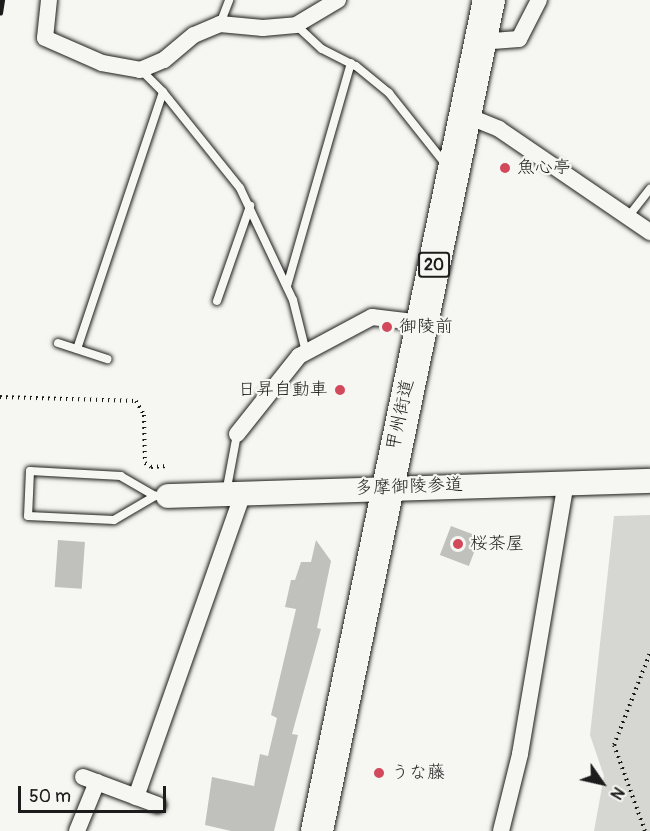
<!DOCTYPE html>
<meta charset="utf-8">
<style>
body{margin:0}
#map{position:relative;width:650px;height:831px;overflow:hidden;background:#f6f6f2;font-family:Pangolin,"Klee One",sans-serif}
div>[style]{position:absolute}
.green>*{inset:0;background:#d6d6d2}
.building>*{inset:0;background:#c0c0bd;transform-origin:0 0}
.path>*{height:4px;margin-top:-2px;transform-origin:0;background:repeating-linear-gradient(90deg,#1c1c1c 0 1.5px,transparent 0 6px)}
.roads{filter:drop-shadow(0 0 2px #1c1c1c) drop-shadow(0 0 2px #1c1c1c)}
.lane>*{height:8px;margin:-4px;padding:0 4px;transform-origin:4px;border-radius:4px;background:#f6f6f2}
.street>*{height:16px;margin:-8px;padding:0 8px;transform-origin:8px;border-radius:8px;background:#f6f6f2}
.secondary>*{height:24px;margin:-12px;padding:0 12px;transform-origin:12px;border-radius:12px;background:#f6f6f2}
.highway>*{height:32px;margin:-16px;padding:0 16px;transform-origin:16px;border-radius:16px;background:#f6f6f2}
.rail>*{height:4.5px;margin:-2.25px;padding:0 2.25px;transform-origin:2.25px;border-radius:2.25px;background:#1c1c1c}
.dots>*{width:16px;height:16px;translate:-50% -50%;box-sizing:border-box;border:3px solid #f6f6f2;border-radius:50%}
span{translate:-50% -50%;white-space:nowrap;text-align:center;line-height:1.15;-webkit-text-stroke:4.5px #f6f6f2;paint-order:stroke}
.shield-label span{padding:2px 4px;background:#f6f6f2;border:2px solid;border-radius:4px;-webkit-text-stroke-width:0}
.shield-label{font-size:16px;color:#1c1c1c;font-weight:700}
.poi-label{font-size:18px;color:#1c1c1c}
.left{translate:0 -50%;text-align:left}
.right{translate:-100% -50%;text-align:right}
.street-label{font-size:18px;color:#1c1c1c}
.north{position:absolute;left:572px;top:753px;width:60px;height:60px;-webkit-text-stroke:4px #f6f6f2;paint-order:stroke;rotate:124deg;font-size:16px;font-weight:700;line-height:24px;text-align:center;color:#1c1c1c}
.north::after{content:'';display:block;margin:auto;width:21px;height:27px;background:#1c1c1c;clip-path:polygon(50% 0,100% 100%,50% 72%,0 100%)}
.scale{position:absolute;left:18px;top:786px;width:148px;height:27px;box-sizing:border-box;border:3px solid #1c1c1c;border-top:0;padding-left:8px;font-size:18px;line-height:21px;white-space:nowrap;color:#1c1c1c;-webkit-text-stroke:4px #f6f6f2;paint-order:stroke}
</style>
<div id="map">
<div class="green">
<i style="clip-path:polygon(650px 515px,650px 831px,594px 831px,604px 776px,590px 735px,614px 516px)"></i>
</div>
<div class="building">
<i style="left:451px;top:526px;width:31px;height:31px;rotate:21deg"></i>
<i style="left:58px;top:540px;width:27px;height:47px;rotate:4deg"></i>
<i style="clip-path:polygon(316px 540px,331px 561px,317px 628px,321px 629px,292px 734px,298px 735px,274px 831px,231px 831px,205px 825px,212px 777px,254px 786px,260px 754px,268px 756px,277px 718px,271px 715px,296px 609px,285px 607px,291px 580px,295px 580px,301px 562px,311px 562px)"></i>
</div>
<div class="path">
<i style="left:0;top:397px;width:136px;rotate:1.7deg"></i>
<i style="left:136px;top:401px;width:16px;rotate:60deg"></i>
<i style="left:144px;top:415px;width:48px;rotate:88.8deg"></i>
<i style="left:145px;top:463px;width:7px;rotate:34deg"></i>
<i style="left:151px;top:467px;width:16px;rotate:-4deg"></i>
<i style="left:645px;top:831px;width:91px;rotate:-109.8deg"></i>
<i style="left:614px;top:745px;width:99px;rotate:-68.6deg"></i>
</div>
<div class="roads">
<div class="lane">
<i style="left:220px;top:24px;width:26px;rotate:-69deg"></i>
<i style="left:296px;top:25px;width:35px;rotate:43deg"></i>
<i style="left:322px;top:49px;width:38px;rotate:27deg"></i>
<i style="left:356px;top:66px;width:43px;rotate:39.3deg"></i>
<i style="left:389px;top:93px;width:93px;rotate:51.5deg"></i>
<i style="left:141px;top:70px;width:31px;rotate:45deg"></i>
<i style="left:163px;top:92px;width:123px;rotate:51.3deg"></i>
<i style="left:240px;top:188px;width:124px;rotate:64.7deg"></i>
<i style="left:293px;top:300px;width:54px;rotate:76deg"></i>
<i style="left:628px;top:217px;width:36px;rotate:-52deg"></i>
<i style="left:287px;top:286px;width:232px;rotate:-74deg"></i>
<i style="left:217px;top:301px;width:101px;rotate:-70.8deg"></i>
<i style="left:58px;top:343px;width:52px;rotate:18.1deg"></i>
<i style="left:77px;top:349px;width:271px;rotate:-71.5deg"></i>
<i style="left:226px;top:493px;width:60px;rotate:-79.4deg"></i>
<i style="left:155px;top:496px;width:39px;rotate:-150deg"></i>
<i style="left:121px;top:476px;width:91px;rotate:-176.9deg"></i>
<i style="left:30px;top:471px;width:45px;rotate:92.5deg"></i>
<i style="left:28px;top:516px;width:86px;rotate:2.7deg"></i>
<i style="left:114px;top:520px;width:48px;rotate:-30.3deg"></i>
<i style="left:155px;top:496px;width:10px"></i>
</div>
<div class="street">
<i style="left:49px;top:0;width:38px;rotate:96deg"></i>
<i style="left:45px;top:38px;width:62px;rotate:23.7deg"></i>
<i style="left:102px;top:63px;width:39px;rotate:10deg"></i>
<i style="left:140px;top:70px;width:26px;rotate:-23deg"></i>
<i style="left:164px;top:60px;width:39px;rotate:-40deg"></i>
<i style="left:194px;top:35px;width:28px;rotate:-23deg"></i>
<i style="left:220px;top:24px;width:43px;rotate:5.3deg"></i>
<i style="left:263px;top:28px;width:33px;rotate:-5deg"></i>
<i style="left:296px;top:25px;width:49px;rotate:-30.8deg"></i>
<i style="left:479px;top:42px;width:40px;rotate:-4.3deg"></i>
<i style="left:519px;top:39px;width:44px;rotate:-62.9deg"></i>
<i style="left:465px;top:115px;width:37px;rotate:22deg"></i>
<i style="left:499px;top:129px;width:183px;rotate:34.3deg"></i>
<i style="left:237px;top:434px;width:100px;rotate:-51.5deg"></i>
<i style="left:299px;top:356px;width:83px;rotate:-28.1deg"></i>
<i style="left:372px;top:317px;width:50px;rotate:6.8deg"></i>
<i style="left:83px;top:777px;width:80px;rotate:20.5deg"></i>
<i style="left:136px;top:797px;width:322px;rotate:-70.6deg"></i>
<i style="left:77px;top:831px;width:53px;rotate:-67.8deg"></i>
<i style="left:501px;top:831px;width:79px;rotate:-76.1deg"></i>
<i style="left:520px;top:754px;width:275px;rotate:-80.4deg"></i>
</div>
<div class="secondary">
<i style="left:168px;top:496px;width:482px;rotate:-1.8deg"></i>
</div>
<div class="highway">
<i style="left:317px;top:831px;width:849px;rotate:-78.31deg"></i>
</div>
</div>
<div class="rail">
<i style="left:0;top:13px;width:13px;rotate:-81deg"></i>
</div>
<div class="dots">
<i style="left:505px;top:168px;background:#d1495b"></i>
<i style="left:387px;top:327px;background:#d1495b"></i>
<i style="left:340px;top:390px;background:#d1495b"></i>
<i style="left:458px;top:544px;background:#d1495b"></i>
<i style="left:379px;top:773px;background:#d1495b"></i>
</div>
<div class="shield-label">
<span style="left:434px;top:265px">20</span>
</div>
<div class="poi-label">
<span class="left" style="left:517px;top:168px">魚心亭</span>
<span class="left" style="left:399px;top:327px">御陵前</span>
<span class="right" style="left:328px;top:390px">日昇自動車</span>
<span class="left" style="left:470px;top:544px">桜茶屋</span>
<span class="left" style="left:391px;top:773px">うな藤</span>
</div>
<div class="street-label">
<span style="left:401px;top:415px;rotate:-78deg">甲州街道</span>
<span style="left:409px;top:487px;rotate:-2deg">多摩御陵参道</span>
</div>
<div class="north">N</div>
<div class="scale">50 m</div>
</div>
